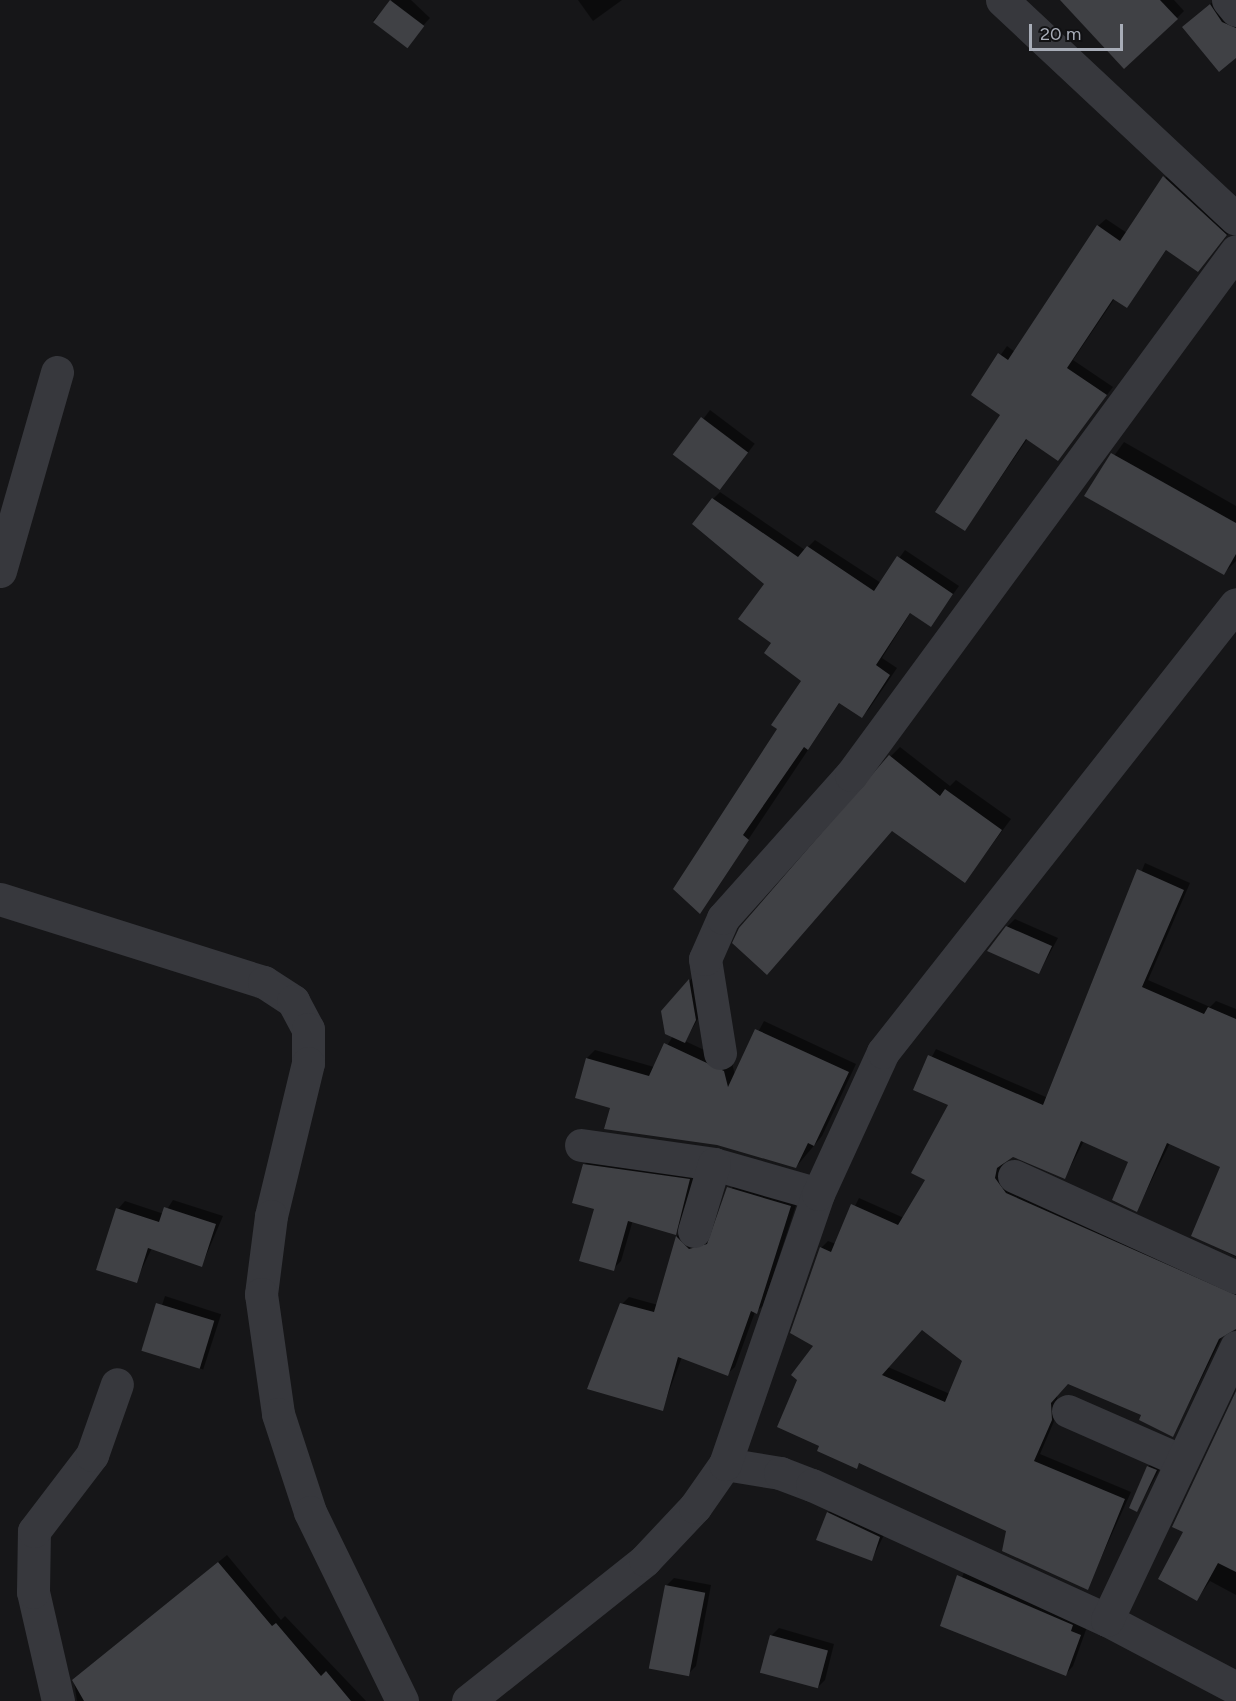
<!DOCTYPE html>
<style>
body{margin:0}
#map{position:relative;width:1236px;height:1701px;overflow:hidden;background:#161618;font-family:Figtree,sans-serif}
div>[style]{position:absolute}
.shadow>*{inset:0;background:#0007;transform-origin:0 0}
.building>*{inset:0;background:#404145;transform-origin:0 0}
.minor>*{height:33px;margin:-16.5px;padding:0 16.5px;transform-origin:16.5px;border-radius:16.5px;background:#37383d}
span{translate:-50% -50%;white-space:nowrap;text-align:center;line-height:1.15;-webkit-text-stroke:4.5px #111113;paint-order:stroke}
.scale{position:absolute;left:1029px;top:24px;width:94px;height:27px;box-sizing:border-box;border:3px solid #a8adb8;border-top:0;padding-left:8px;font-size:18px;line-height:21px;white-space:nowrap;color:#a8adb8;-webkit-text-stroke:4px #111113;paint-order:stroke}
</style>
<div id="map">
<div class="shadow">
<i style="clip-path:polygon(392px 0,411px 0,430px 18px,410px 40px,373px 21px)"></i>
<i style="clip-path:polygon(578px 0,622px 0,593px 21px)"></i>
<i style="clip-path:polygon(1061px 0,1174px 0,1184px 11px,1177px 18px)"></i>
<i style="clip-path:polygon(1215px 0,1236px 17px,1236px 57px,1192px 19px)"></i>
<i style="clip-path:polygon(1171px 170px,1234px 227px,1205px 262px,1167px 249px,1127px 306px,1115px 298px,1073px 360px,1113px 387px,1058px 459px,1028px 438px,965px 530px,1002px 414px,973px 394px,1007px 346px,1015px 352px,1098px 226px,1106px 219px,1127px 233px)"></i>
<i style="left:710px;top:410px;width:56px;height:56px;rotate:37deg"></i>
<i style="clip-path:polygon(1124px 442px,1236px 506px,1236px 561px,1224px 573px,1086px 495px)"></i>
<i style="clip-path:polygon(720px 492px,805px 550px,815px 540px,881px 583px,905px 550px,959px 586px,931px 625px,911px 612px,882px 658px,897px 668px,869px 709px,862px 716px,840px 702px,700px 912px,803px 680px,773px 643px,766px 584px,713px 499px)"></i>
<i style="clip-path:polygon(900px 747px,950px 786px,956px 780px,1011px 819px,965px 881px,892px 830px,890px 757px)"></i>
<i style="clip-path:polygon(evenodd,1145px 863px,1190px 883px,1148px 980px,1210px 1007px,1216px 1001px,1236px 1009px,1236px 1257px,1193px 1235px,1222px 1166px,1170px 1143px,1137px 1210px,1130px 1161px,1084px 1141px,1065px 1177px,1011px 1156px,1004px 1161px,1005px 1180px,1236px 1288px,1236px 1327px,1224px 1333px,1173px 1435px,1143px 1415px,1068px 1382px,1057px 1395px,1058px 1412px,1040px 1454px,1131px 1492px,1087px 1589px,1008px 1530px,861px 1462px,856px 1467px,821px 1445px,815px 1345px,821px 1248px,828px 1241px,836px 1244px,859px 1198px,904px 1218px,927px 1180px,950px 1105px,915px 1089px,936px 1049px,1048px 1098px,1145px 863px,922px 1328px,964px 1360px,950px 1394px,888px 1367px,922px 1328px)"></i>
<i style="clip-path:polygon(1015px 919px,1058px 938px,1039px 973px,1007px 927px)"></i>
<i style="clip-path:polygon(696px 974px,702px 1012px,685px 1041px,732px 1063px,735px 1075px,764px 1021px,856px 1064px,822px 1136px,796px 1167px,612px 1107px,587px 1058px,595px 1050px,654px 1067px,673px 1036px,662px 1011px)"></i>
<i style="clip-path:polygon(592px 1157px,696px 1172px,683px 1225px,675px 1233px,633px 1220px,621px 1261px,613px 1269px,584px 1165px)"></i>
<i style="clip-path:polygon(735px 1181px,798px 1199px,763px 1306px,755px 1312px,735px 1367px,727px 1374px,682px 1357px,662px 1410px,622px 1304px,629px 1297px,658px 1305px,677px 1236px,684px 1230px,697px 1243px,711px 1239px)"></i>
<i style="clip-path:polygon(173px 1200px,223px 1216px,202px 1265px,152px 1248px,136px 1281px,98px 1269px,118px 1209px,125px 1201px,164px 1214px)"></i>
<i style="left:165px;top:1296px;width:59px;height:58px;rotate:18deg"></i>
<i style="clip-path:polygon(1236px 1394px,1236px 1595px,1210px 1581px,1197px 1599px,1185px 1531px)"></i>
<i style="clip-path:polygon(1156px 1459px,1163px 1463px,1137px 1510px,1148px 1467px)"></i>
<i style="clip-path:polygon(835px 1506px,887px 1529px,872px 1559px,828px 1513px)"></i>
<i style="clip-path:polygon(227px 1555px,281px 1620px,285px 1616px,366px 1701px,77px 1701px,74px 1681px,83px 1672px)"></i>
<i style="clip-path:polygon(966px 1568px,1087px 1627px,1073px 1666px,1066px 1674px,941px 1625px)"></i>
<i style="clip-path:polygon(674px 1578px,711px 1585px,696px 1666px,688px 1674px,666px 1586px)"></i>
<i style="clip-path:polygon(779px 1628px,834px 1644px,825px 1680px,817px 1688px,771px 1636px)"></i>
</div>
<div class="building">
<i style="left:390px;top:0;width:43px;height:28px;rotate:37deg"></i>
<i style="clip-path:polygon(1060px 0,1160px 0,1178px 19px,1124px 69px)"></i>
<i style="clip-path:polygon(1210px 4px,1222px 22px,1236px 28px,1236px 58px,1219px 72px,1182px 27px)"></i>
<i style="clip-path:polygon(1163px 176px,1227px 235px,1198px 272px,1166px 250px,1127px 308px,1113px 299px,1067px 368px,1107px 395px,1058px 461px,1026px 439px,965px 531px,935px 512px,1000px 415px,971px 395px,998px 353px,1008px 360px,1097px 225px,1120px 241px)"></i>
<i style="left:701px;top:417px;width:59px;height:47px;rotate:37deg"></i>
<i style="clip-path:polygon(1111px 453px,1236px 523px,1236px 554px,1224px 575px,1084px 496px)"></i>
<i style="clip-path:polygon(712px 498px,798px 557px,807px 546px,874px 591px,897px 556px,953px 594px,931px 627px,910px 613px,876px 665px,890px 675px,862px 718px,839px 703px,808px 750px,804px 747px,743px 835px,749px 840px,700px 914px,673px 889px,777px 729px,771px 725px,801px 681px,764px 653px,771px 643px,738px 619px,764px 584px,692px 524px)"></i>
<i style="clip-path:polygon(889px 755px,940px 796px,945px 789px,1002px 830px,965px 883px,892px 831px,767px 975px,732px 943px,739px 928px)"></i>
<i style="clip-path:polygon(evenodd,1137px 869px,1184px 890px,1142px 987px,1204px 1014px,1208px 1007px,1236px 1019px,1236px 1256px,1191px 1236px,1220px 1167px,1167px 1143px,1137px 1212px,1112px 1200px,1128px 1162px,1081px 1141px,1065px 1179px,1013px 1157px,997px 1168px,995px 1178px,1006px 1193px,1236px 1295px,1236px 1329px,1219px 1339px,1173px 1437px,1139px 1420px,1141px 1415px,1068px 1384px,1051px 1403px,1052px 1420px,1034px 1461px,1125px 1499px,1088px 1590px,1002px 1551px,1006px 1531px,859px 1463px,857px 1469px,817px 1451px,819px 1446px,777px 1427px,797px 1380px,791px 1375px,813px 1346px,790px 1333px,820px 1247px,831px 1252px,851px 1204px,898px 1225px,925px 1180px,911px 1173px,948px 1105px,913px 1090px,928px 1055px,1043px 1105px,1137px 869px,922px 1330px,962px 1361px,945px 1402px,882px 1375px,922px 1330px)"></i>
<i style="clip-path:polygon(1006px 926px,1052px 946px,1039px 974px,987px 951px)"></i>
<i style="clip-path:polygon(689px 979px,696px 1020px,685px 1043px,665px 1034px,661px 1011px)"></i>
<i style="clip-path:polygon(755px 1029px,849px 1072px,814px 1146px,808px 1143px,796px 1168px,717px 1145px,604px 1129px,610px 1108px,575px 1098px,586px 1058px,649px 1076px,664px 1043px,724px 1071px,728px 1087px)"></i>
<i style="clip-path:polygon(583px 1164px,690px 1179px,676px 1235px,628px 1221px,614px 1271px,579px 1261px,594px 1209px,572px 1203px)"></i>
<i style="clip-path:polygon(727px 1187px,791px 1206px,757px 1314px,751px 1311px,728px 1376px,678px 1357px,663px 1411px,587px 1389px,620px 1303px,654px 1312px,676px 1236px,689px 1249px,707px 1244px)"></i>
<i style="clip-path:polygon(164px 1207px,216px 1224px,202px 1267px,148px 1248px,137px 1283px,96px 1270px,116px 1208px,159px 1222px)"></i>
<i style="left:156px;top:1303px;width:61px;height:50px;rotate:17deg"></i>
<i style="clip-path:polygon(1236px 1391px,1236px 1572px,1218px 1563px,1197px 1601px,1158px 1579px,1183px 1532px,1172px 1527px)"></i>
<i style="clip-path:polygon(1147px 1466px,1157px 1470px,1137px 1512px,1129px 1508px)"></i>
<i style="clip-path:polygon(827px 1512px,880px 1537px,872px 1561px,816px 1540px)"></i>
<i style="clip-path:polygon(218px 1562px,272px 1626px,276px 1623px,321px 1676px,326px 1671px,351px 1701px,84px 1701px,72px 1680px)"></i>
<i style="clip-path:polygon(957px 1575px,1073px 1625px,1071px 1631px,1081px 1635px,1066px 1676px,940px 1626px)"></i>
<i style="left:665px;top:1585px;width:41px;height:85px;rotate:11deg"></i>
<i style="left:770px;top:1635px;width:60px;height:39px;rotate:15deg"></i>
</div>
<div class="minor">
<i style="left:1002px;top:0;width:320px;rotate:43.1deg"></i>
<i style="left:1228px;top:0;width:13px;rotate:51deg"></i>
<i style="left:0;top:571px;width:207px;rotate:-74deg"></i>
<i style="left:0;top:899px;width:277px;rotate:17.5deg"></i>
<i style="left:264px;top:982px;width:35px;rotate:33deg"></i>
<i style="left:293px;top:1001px;width:32px;rotate:62deg"></i>
<i style="left:308px;top:1029px;width:34px;rotate:90deg"></i>
<i style="left:308px;top:1063px;width:157px;rotate:103.6deg"></i>
<i style="left:271px;top:1216px;width:79px;rotate:97.3deg"></i>
<i style="left:261px;top:1294px;width:121px;rotate:81.9deg"></i>
<i style="left:278px;top:1414px;width:103px;rotate:71.9deg"></i>
<i style="left:310px;top:1512px;width:210px;rotate:64deg"></i>
<i style="left:720px;top:1053px;width:95px;rotate:-99.1deg"></i>
<i style="left:705px;top:959px;width:45px;rotate:-66.3deg"></i>
<i style="left:723px;top:918px;width:192px;rotate:-48.2deg"></i>
<i style="left:851px;top:775px;width:650px;rotate:-53.69deg"></i>
<i style="left:581px;top:1145px;width:134px;rotate:8.1deg"></i>
<i style="left:714px;top:1164px;width:108px;rotate:16.1deg"></i>
<i style="left:1014px;top:1176px;width:244px;rotate:24.5deg"></i>
<i style="left:694px;top:1231px;width:70px;rotate:-73.4deg"></i>
<i style="left:1068px;top:1411px;width:124px;rotate:23.7deg"></i>
<i style="left:725px;top:1464px;width:56px;rotate:9.3deg"></i>
<i style="left:780px;top:1473px;width:34px;rotate:21deg"></i>
<i style="left:812px;top:1485px;width:324px;rotate:24.6deg"></i>
<i style="left:1107px;top:1620px;width:146px;rotate:27.8deg"></i>
<i style="left:1107px;top:1620px;width:302px;rotate:-64.7deg"></i>
<i style="left:58px;top:1701px;width:112px;rotate:-102.9deg"></i>
<i style="left:33px;top:1592px;width:61px;rotate:-89.1deg"></i>
<i style="left:34px;top:1531px;width:96px;rotate:-52.7deg"></i>
<i style="left:92px;top:1455px;width:75px;rotate:-70.6deg"></i>
<i style="left:468px;top:1701px;width:226px;rotate:-38.5deg"></i>
<i style="left:645px;top:1560px;width:73px;rotate:-46.7deg"></i>
<i style="left:695px;top:1507px;width:52px;rotate:-55.1deg"></i>
<i style="left:725px;top:1464px;width:286px;rotate:-71deg"></i>
<i style="left:818px;top:1194px;width:156px;rotate:-65.4deg"></i>
<i style="left:883px;top:1052px;width:570px;rotate:-51.76deg"></i>
</div>
<div class="scale">20 m</div>
</div>
